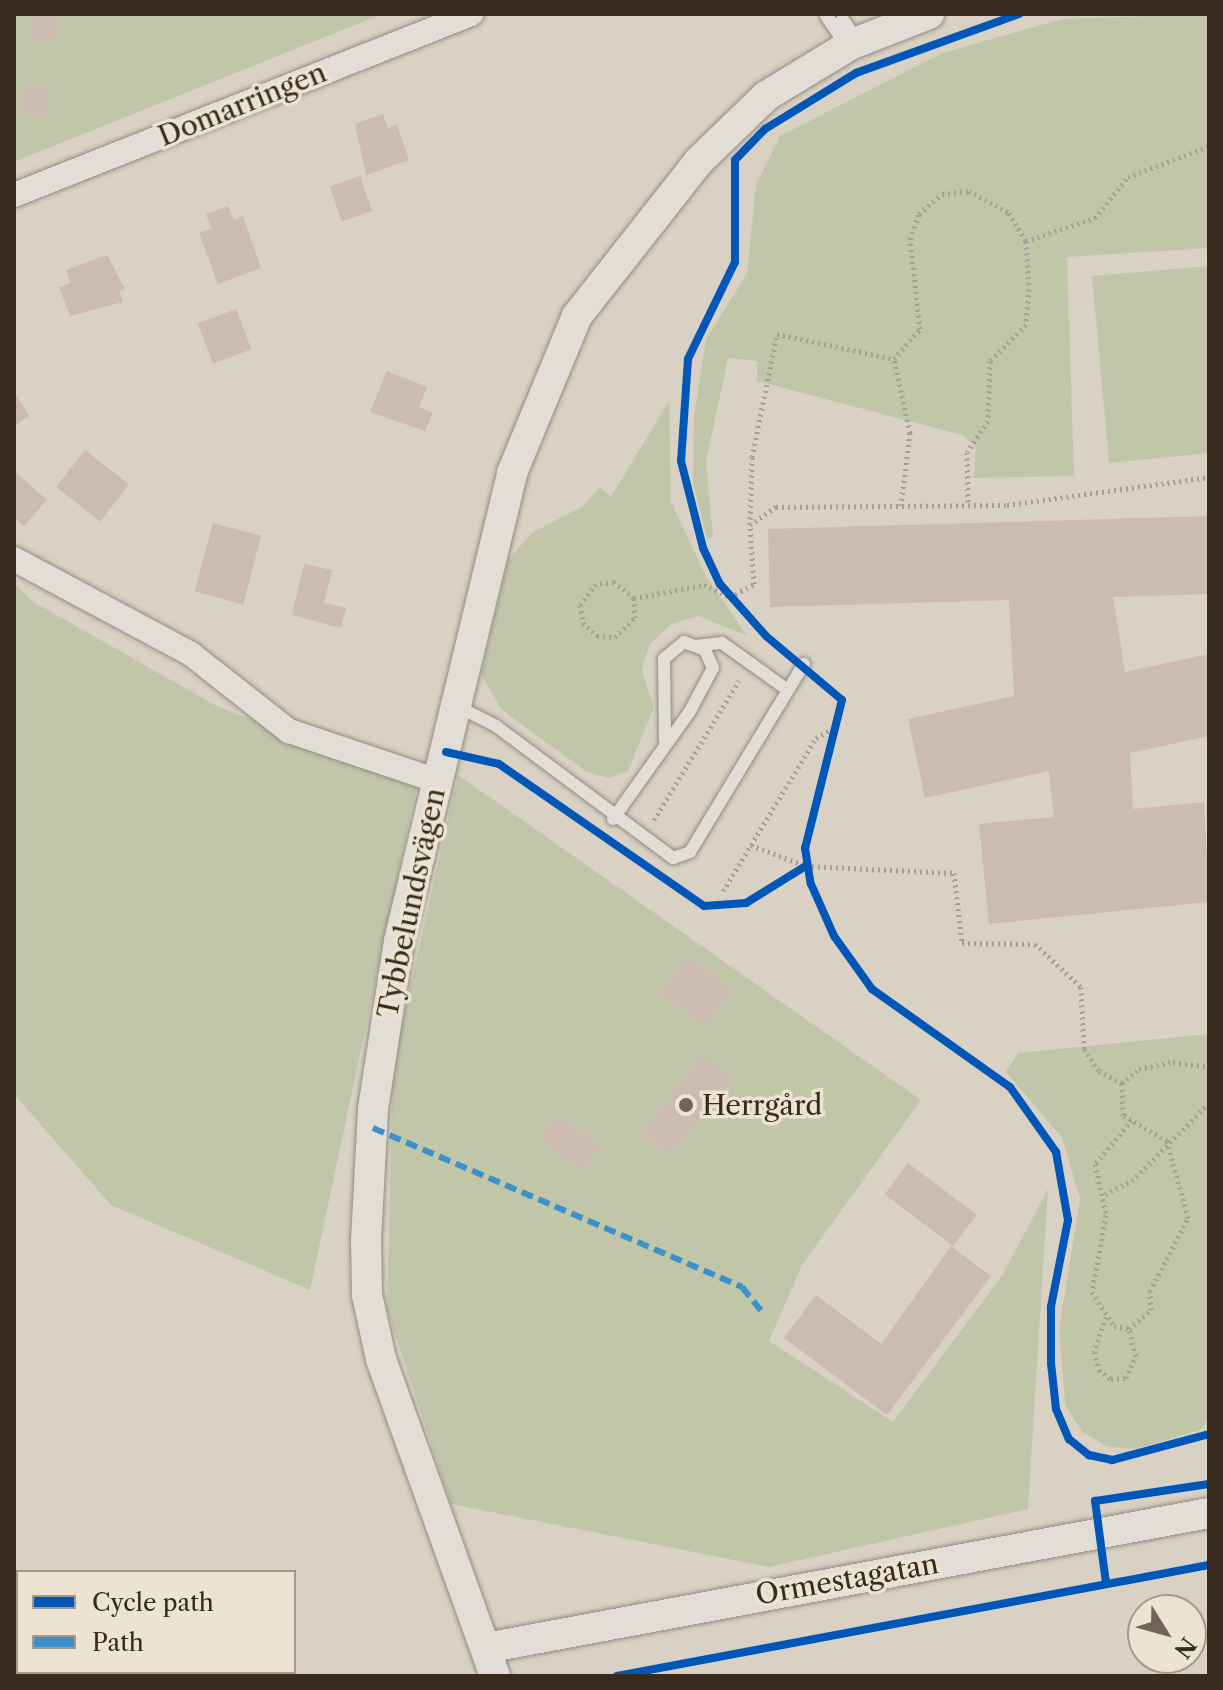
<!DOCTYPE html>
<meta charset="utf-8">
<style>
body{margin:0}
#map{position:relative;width:1223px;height:1690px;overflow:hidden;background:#d9d1c3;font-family:"Libre Caslon Text",serif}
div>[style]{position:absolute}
.green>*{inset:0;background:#c2c6a8}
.building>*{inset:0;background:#ccbbb1;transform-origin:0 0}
.path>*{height:5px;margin-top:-2.5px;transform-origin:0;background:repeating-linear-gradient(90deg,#a5a199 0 2px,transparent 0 6px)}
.roads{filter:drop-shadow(0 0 2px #938c83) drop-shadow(0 0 2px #938c83)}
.service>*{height:12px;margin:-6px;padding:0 6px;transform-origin:6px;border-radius:6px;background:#e2ded7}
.minor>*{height:24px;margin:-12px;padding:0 12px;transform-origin:12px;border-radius:12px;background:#e2ded7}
.tertiary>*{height:30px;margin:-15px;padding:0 15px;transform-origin:15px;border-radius:15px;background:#e2ded7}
.quiet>*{height:6px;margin-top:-3px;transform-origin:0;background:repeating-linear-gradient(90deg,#3e90ca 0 12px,transparent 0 18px)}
.cycleway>*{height:8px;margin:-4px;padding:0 4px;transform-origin:4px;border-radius:4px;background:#0057b8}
.dots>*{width:22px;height:22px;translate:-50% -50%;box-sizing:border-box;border:4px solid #ece3d2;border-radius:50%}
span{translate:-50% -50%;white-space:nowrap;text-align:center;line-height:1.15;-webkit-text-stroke:7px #ece3d2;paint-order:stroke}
.street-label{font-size:28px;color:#382b1e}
.poi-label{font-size:28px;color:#382b1e}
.left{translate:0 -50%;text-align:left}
.frame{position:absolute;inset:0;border:16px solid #382b1e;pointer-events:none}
.legend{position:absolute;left:16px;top:1570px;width:280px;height:104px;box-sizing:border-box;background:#ece3d2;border:2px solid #a4998a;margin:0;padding:10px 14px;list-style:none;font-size:24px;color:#382b1e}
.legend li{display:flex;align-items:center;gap:16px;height:40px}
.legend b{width:40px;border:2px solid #a4998a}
.north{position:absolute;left:1127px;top:1594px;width:80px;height:80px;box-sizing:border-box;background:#ece3d2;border:2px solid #a4998a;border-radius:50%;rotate:127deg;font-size:22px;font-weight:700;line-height:32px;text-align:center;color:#382b1e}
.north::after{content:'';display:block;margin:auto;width:28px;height:36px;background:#706558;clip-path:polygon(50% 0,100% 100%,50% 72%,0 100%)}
</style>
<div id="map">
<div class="green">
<i style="clip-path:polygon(14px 14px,382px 14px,14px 162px)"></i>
<i style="clip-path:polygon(1209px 14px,1209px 248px,1067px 257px,1074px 476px,974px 478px,976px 447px,962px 435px,757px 381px,757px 361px,728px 358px,706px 461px,713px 537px,707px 539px,693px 483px,694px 415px,706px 340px,747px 273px,756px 185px,780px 136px,942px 53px,1062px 19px)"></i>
<i style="clip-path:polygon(1209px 266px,1209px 453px,1109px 463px,1092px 276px)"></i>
<i style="clip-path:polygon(669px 401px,671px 502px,706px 576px,747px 636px,699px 616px,671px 624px,649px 645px,642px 671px,654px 707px,628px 771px,610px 778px,587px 772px,502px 710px,481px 675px,508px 560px,532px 533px,583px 506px,600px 487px,611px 497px)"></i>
<i style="clip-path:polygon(14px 583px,32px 601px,215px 705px,417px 786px,310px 1290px,111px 1205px,14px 1094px)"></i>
<i style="clip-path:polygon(458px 775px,921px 1100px,802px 1265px,769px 1341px,893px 1422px,1003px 1274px,1048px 1189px,1028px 1509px,769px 1567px,451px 1504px,387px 1309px,393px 1064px)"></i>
<i style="clip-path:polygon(1209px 1034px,1209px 1418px,1200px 1430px,1135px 1449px,1109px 1447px,1082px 1432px,1065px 1404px,1059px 1329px,1080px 1199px,1062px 1138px,1006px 1072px,1018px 1053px)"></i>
</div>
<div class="building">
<i style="left:32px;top:14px;width:23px;height:25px"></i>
<i style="left:25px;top:84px;width:25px;height:31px;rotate:5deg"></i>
<i style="clip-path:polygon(383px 114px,388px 128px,397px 125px,409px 160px,366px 175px,355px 124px)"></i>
<i style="left:360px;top:176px;width:37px;height:32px;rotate:71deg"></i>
<i style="clip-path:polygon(228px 206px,234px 220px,243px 216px,261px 268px,218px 284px,199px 233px,211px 228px,206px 214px)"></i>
<i style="clip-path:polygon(107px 255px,125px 289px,119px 291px,123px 302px,70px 316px,59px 287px,71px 283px,66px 270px)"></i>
<i style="left:236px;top:309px;width:43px;height:41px;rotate:69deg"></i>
<i style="clip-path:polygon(387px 371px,427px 387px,419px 407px,433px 413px,425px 431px,370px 412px)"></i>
<i style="clip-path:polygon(14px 391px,29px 416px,14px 426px)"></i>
<i style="left:85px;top:450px;width:56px;height:47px;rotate:38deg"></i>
<i style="clip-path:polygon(14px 471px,47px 500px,24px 526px,14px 517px)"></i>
<i style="clip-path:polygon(1209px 516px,1209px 594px,1113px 597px,1125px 672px,1209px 654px,1209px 736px,1130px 753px,1133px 809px,1204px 802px,1209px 902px,989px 924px,979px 824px,1054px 817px,1049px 771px,925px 798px,908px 719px,1014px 696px,1009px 600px,770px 607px,768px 529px)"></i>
<i style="left:213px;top:523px;width:50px;height:71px;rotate:15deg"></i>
<i style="clip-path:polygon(304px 564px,332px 570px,324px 603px,346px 608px,341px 628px,292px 615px)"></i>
<i style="left:688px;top:956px;width:56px;height:46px;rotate:37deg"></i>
<i style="left:703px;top:1054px;width:36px;height:100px;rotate:38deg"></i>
<i style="left:558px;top:1114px;width:54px;height:31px;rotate:38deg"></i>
<i style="left:908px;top:1163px;width:86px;height:39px;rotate:37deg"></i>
<i style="clip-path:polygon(951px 1246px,991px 1276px,887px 1415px,784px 1338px,816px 1295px,881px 1344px)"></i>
</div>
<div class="path">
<i style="left:1026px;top:241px;width:73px;rotate:-18.4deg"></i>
<i style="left:1095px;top:218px;width:53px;rotate:-51.2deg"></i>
<i style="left:1128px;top:177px;width:87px;rotate:-20.9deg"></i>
<i style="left:901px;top:506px;width:74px;rotate:-83deg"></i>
<i style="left:910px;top:433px;width:76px;rotate:-102.2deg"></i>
<i style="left:894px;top:359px;width:40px;rotate:-49deg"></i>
<i style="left:920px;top:329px;width:91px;rotate:-96.3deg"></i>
<i style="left:910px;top:239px;width:27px;rotate:-70deg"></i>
<i style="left:919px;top:214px;width:30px;rotate:-41deg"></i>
<i style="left:942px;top:194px;width:27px;rotate:-6deg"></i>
<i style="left:969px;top:191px;width:46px;rotate:28.8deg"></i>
<i style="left:1009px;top:213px;width:33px;rotate:59deg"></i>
<i style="left:1026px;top:241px;width:48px;rotate:86.4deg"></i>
<i style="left:1029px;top:289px;width:36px;rotate:95deg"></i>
<i style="left:1026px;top:325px;width:51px;rotate:135deg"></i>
<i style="left:990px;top:361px;width:60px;rotate:91.9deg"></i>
<i style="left:988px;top:421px;width:37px;rotate:124deg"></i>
<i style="left:967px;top:452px;width:53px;rotate:88.9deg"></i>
<i style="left:750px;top:525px;width:68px;rotate:-88.3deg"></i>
<i style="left:752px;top:457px;width:126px;rotate:-78.5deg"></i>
<i style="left:777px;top:334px;width:120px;rotate:12.1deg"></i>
<i style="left:634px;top:598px;width:26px;rotate:-141deg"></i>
<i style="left:614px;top:582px;width:18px;rotate:174deg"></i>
<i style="left:596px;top:584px;width:26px;rotate:127deg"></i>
<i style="left:580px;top:605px;width:18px;rotate:81deg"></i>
<i style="left:583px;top:623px;width:19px;rotate:43deg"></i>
<i style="left:597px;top:636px;width:18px;rotate:3deg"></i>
<i style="left:615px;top:637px;width:28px;rotate:-44deg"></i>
<i style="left:635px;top:618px;width:20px;rotate:-93deg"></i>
<i style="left:634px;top:598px;width:71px;rotate:-10.5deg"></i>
<i style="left:704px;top:585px;width:29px;rotate:25deg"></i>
<i style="left:730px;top:597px;width:27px;rotate:-28deg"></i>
<i style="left:754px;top:584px;width:59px;rotate:-93.9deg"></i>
<i style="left:750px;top:525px;width:32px;rotate:-35deg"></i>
<i style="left:776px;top:507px;width:231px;rotate:-0.5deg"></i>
<i style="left:1007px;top:505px;width:204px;rotate:-7.9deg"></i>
<i style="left:654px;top:820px;width:163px;rotate:-58.6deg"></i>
<i style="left:751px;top:845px;width:59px;rotate:20.9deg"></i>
<i style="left:806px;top:866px;width:148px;rotate:2.7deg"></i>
<i style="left:954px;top:873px;width:70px;rotate:83.5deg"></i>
<i style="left:962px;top:943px;width:73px;rotate:0.8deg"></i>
<i style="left:1035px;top:944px;width:63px;rotate:43.1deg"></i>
<i style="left:1081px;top:987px;width:62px;rotate:87.2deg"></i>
<i style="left:1084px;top:1049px;width:27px;rotate:56deg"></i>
<i style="left:1099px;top:1071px;width:26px;rotate:28deg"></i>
<i style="left:723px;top:891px;width:179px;rotate:-58.7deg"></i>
<i style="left:816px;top:738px;width:26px;rotate:-29deg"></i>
<i style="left:1132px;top:1120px;width:57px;rotate:130.1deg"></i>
<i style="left:1095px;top:1164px;width:52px;rotate:77.8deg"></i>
<i style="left:1106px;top:1215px;width:78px;rotate:100.3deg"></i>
<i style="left:1092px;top:1292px;width:40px;rotate:57.1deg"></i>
<i style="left:1114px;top:1326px;width:15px;rotate:11deg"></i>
<i style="left:1129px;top:1329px;width:29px;rotate:-41deg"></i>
<i style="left:1151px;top:1310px;width:19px;rotate:-93deg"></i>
<i style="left:1150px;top:1291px;width:82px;rotate:-62.5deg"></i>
<i style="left:1188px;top:1218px;width:80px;rotate:-105.3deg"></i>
<i style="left:1167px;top:1141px;width:51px;rotate:-149.4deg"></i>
<i style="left:1123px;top:1115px;width:32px;rotate:-92deg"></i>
<i style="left:1122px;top:1083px;width:22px;rotate:-39deg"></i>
<i style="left:1139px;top:1069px;width:35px;rotate:-12deg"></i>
<i style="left:1173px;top:1062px;width:36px;rotate:8deg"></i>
<i style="left:1105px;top:1194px;width:30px;rotate:-26deg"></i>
<i style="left:1132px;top:1181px;width:110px;rotate:-45.4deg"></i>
<i style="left:1106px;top:1317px;width:37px;rotate:109deg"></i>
<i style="left:1094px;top:1352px;width:19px;rotate:74deg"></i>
<i style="left:1099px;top:1370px;width:15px;rotate:37deg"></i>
<i style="left:1111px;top:1379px;width:15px;rotate:-4deg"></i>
<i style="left:1126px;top:1378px;width:24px;rotate:-66deg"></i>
<i style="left:1136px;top:1356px;width:28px;rotate:-105deg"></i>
</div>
<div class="roads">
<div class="service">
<i style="left:696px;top:646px;width:26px;rotate:-7deg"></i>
<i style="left:722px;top:643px;width:81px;rotate:35.5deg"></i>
<i style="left:459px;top:707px;width:42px;rotate:27.2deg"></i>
<i style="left:496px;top:726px;width:221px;rotate:36.7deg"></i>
<i style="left:673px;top:858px;width:18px;rotate:-19deg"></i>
<i style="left:690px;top:852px;width:220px;rotate:-58.8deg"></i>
<i style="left:613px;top:819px;width:133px;rotate:-54.5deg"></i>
<i style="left:690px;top:711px;width:49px;rotate:-61.9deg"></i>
<i style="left:713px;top:668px;width:20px;rotate:-114deg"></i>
<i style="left:705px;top:650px;width:22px;rotate:-159deg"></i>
<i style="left:684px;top:642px;width:26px;rotate:140deg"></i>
<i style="left:664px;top:659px;width:82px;rotate:89.3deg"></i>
</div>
<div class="minor">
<i style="left:832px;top:14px;width:36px;rotate:56deg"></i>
<i style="left:14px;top:195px;width:492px;rotate:-21.6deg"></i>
<i style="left:14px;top:559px;width:201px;rotate:28.2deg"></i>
<i style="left:191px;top:654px;width:125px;rotate:38.2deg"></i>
<i style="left:289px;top:731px;width:157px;rotate:18.6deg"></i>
</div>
<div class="tertiary">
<i style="left:486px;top:1648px;width:735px;rotate:-10.58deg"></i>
<i style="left:495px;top:1676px;width:337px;rotate:-109.8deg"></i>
<i style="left:381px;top:1359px;width:66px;rotate:-102.3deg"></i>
<i style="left:367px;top:1295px;width:55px;rotate:-91deg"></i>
<i style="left:366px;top:1240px;width:131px;rotate:-86.9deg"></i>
<i style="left:373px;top:1109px;width:170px;rotate:-81.2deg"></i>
<i style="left:399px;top:941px;width:481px;rotate:-76.4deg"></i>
<i style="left:512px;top:473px;width:170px;rotate:-67.5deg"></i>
<i style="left:577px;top:316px;width:196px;rotate:-51.8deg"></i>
<i style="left:698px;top:162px;width:95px;rotate:-44.1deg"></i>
<i style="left:766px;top:96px;width:100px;rotate:-31.2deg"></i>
<i style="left:852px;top:44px;width:83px;rotate:-21.3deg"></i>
</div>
</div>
<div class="quiet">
<i style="left:834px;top:15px;width:2px;rotate:-27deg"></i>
<i style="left:373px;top:1128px;width:402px;rotate:23.3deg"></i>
<i style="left:742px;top:1287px;width:36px;rotate:51deg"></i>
</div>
<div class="cycleway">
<i style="left:1019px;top:14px;width:173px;rotate:160.1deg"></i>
<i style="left:856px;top:73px;width:107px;rotate:148.4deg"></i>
<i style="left:765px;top:129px;width:43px;rotate:134.1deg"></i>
<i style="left:735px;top:160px;width:102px;rotate:90deg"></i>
<i style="left:735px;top:262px;width:108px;rotate:115.9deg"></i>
<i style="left:688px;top:359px;width:102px;rotate:93.9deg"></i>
<i style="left:681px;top:461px;width:90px;rotate:75.8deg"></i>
<i style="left:703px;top:548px;width:40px;rotate:65deg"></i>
<i style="left:720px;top:584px;width:69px;rotate:48.5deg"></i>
<i style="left:766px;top:636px;width:99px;rotate:40.1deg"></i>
<i style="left:842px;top:700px;width:153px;rotate:104deg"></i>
<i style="left:805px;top:848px;width:36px;rotate:81deg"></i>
<i style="left:811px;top:884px;width:57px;rotate:66.1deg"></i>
<i style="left:834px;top:936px;width:65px;rotate:54.4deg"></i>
<i style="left:872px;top:989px;width:169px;rotate:35.4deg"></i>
<i style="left:1010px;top:1087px;width:80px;rotate:54.7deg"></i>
<i style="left:1056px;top:1152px;width:69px;rotate:80deg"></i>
<i style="left:1068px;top:1220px;width:89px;rotate:101.1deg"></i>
<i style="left:1051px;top:1307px;width:56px;rotate:90deg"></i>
<i style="left:1051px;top:1363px;width:46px;rotate:83.8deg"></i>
<i style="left:1056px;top:1409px;width:33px;rotate:67deg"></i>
<i style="left:1069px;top:1439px;width:26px;rotate:39deg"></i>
<i style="left:1089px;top:1455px;width:24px;rotate:12deg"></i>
<i style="left:1112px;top:1460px;width:100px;rotate:-15deg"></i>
<i style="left:446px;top:752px;width:54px;rotate:12.8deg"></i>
<i style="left:499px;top:764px;width:249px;rotate:34.7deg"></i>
<i style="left:704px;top:906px;width:42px;rotate:-4.1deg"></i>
<i style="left:746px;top:903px;width:70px;rotate:-31.7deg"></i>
<i style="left:1106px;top:1583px;width:83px;rotate:-97.6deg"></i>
<i style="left:1095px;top:1501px;width:115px;rotate:-8.5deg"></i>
<i style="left:617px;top:1676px;width:602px;rotate:-10.62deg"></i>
</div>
<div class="dots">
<i style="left:686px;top:1105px;background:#706558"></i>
</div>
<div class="street-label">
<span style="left:242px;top:104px;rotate:-22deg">Domarringen</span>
<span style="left:411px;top:903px;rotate:-78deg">Tybbelundsvägen</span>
<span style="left:847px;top:1579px;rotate:-10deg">Ormestagatan</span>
</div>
<div class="poi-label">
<span class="left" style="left:702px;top:1105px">Herrgård</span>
</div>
<div class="frame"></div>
<ul class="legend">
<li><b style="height:10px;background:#0057b8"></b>Cycle path</li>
<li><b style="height:10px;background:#3e90ca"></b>Path</li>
</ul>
<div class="north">N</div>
</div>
